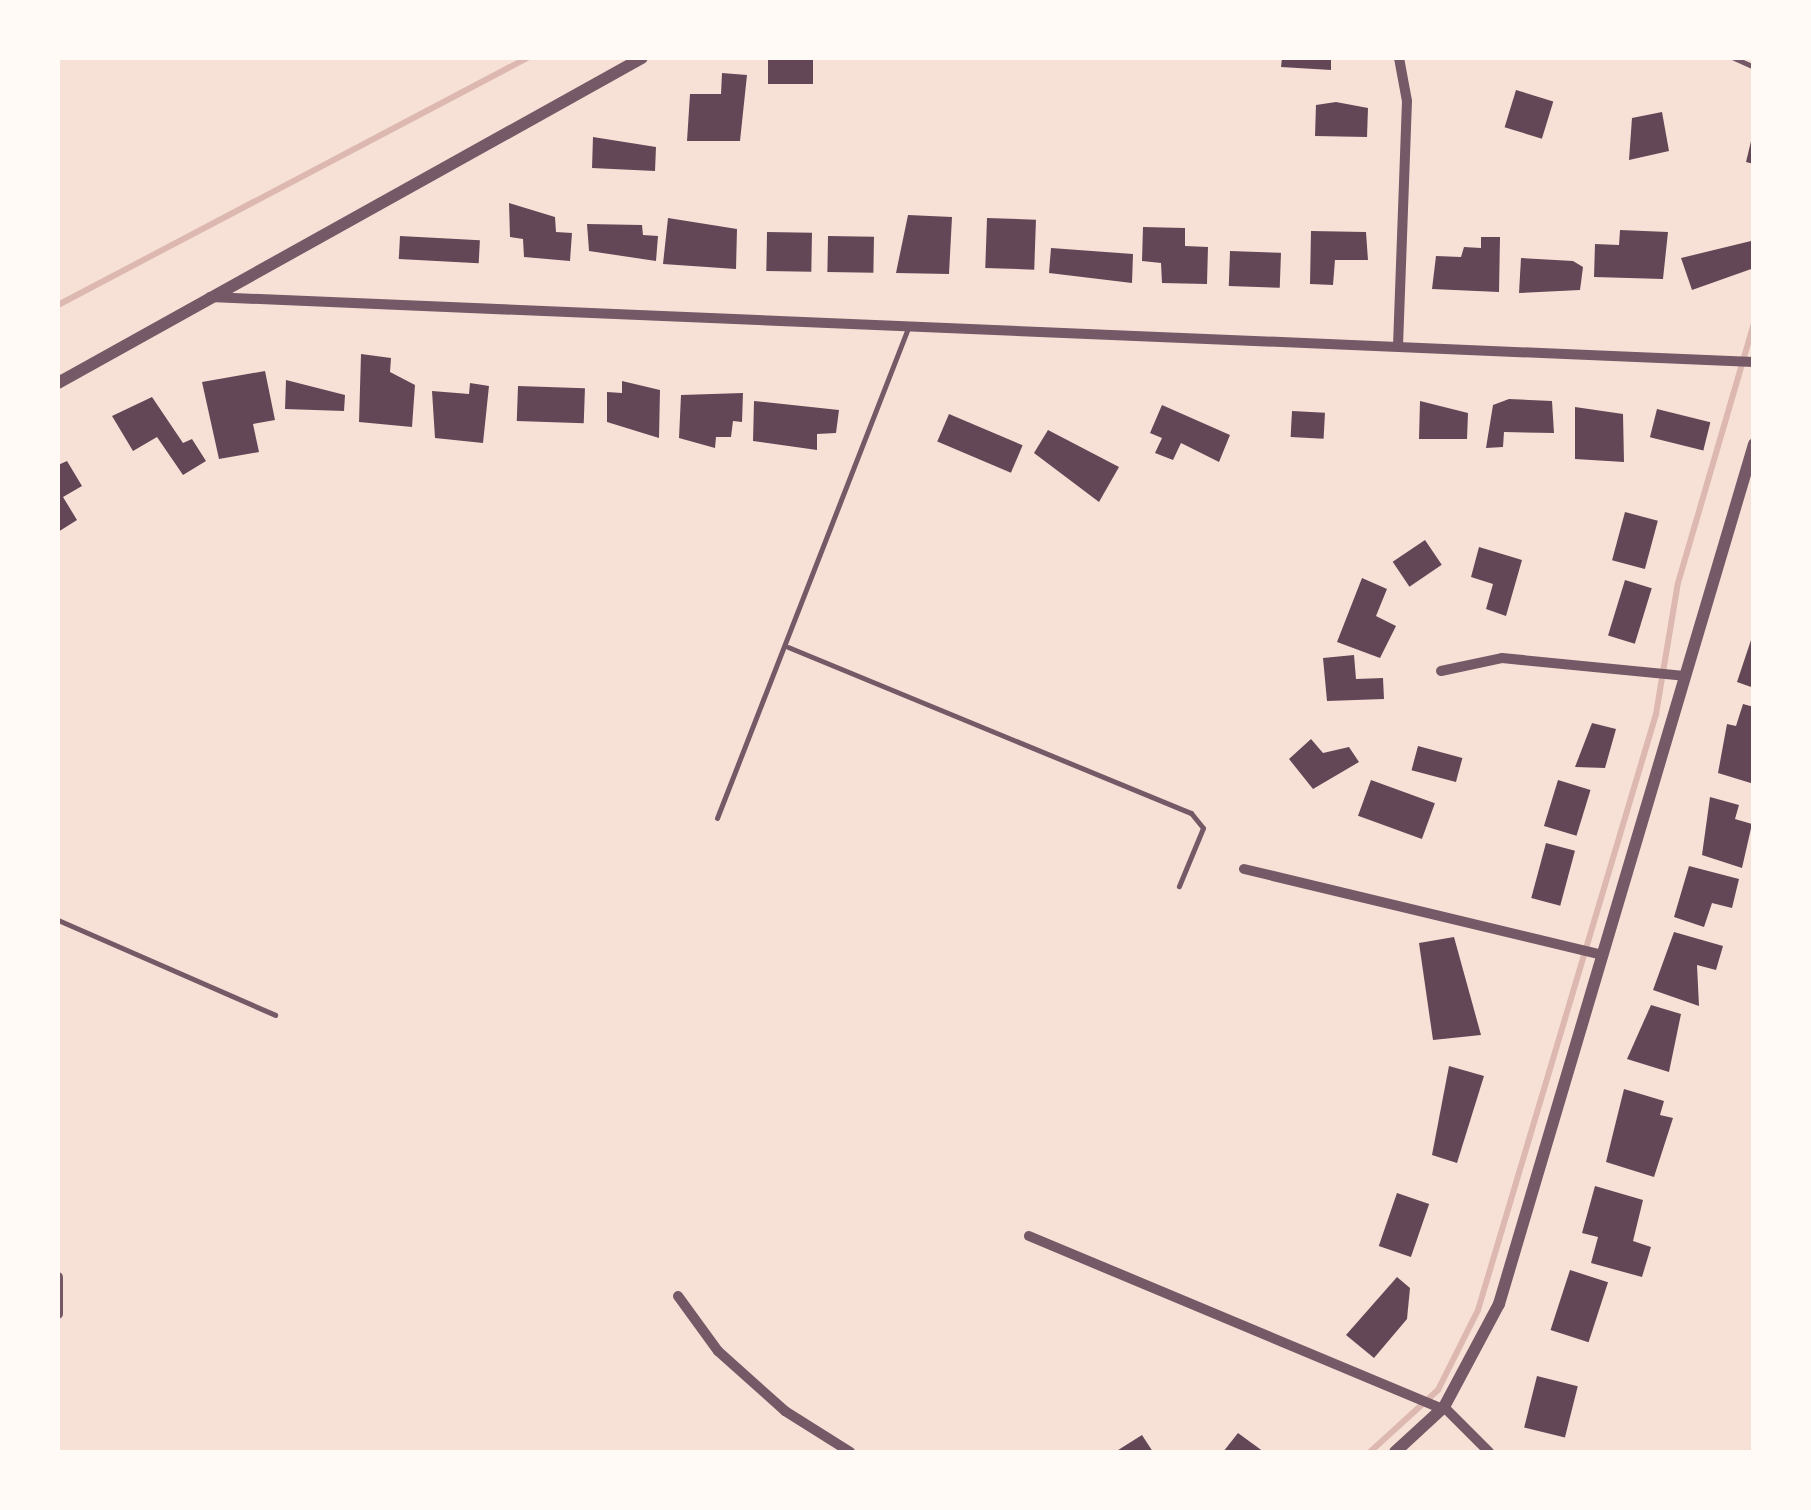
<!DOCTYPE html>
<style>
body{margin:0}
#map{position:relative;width:1811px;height:1510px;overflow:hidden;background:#f7e1d7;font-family:"Archivo Narrow",sans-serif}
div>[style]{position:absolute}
.stream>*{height:6px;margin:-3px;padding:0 3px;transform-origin:3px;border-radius:3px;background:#dcb8b0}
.building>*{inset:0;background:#644757;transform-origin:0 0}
.service>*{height:5px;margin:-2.5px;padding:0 2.5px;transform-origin:2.5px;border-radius:2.5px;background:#755966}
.minor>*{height:10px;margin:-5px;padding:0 5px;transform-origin:5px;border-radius:5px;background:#755966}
.tertiary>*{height:12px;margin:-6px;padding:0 6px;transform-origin:6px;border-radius:6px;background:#755966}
span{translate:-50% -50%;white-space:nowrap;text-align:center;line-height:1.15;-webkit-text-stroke:9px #fffaf5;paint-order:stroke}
.frame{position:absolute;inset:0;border:60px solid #fffaf5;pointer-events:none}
</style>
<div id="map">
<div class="stream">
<i style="left:58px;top:305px;width:530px;rotate:-27.77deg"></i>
<i style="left:1370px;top:1452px;width:92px;rotate:-42.4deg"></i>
<i style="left:1438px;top:1390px;width:89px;rotate:-63.4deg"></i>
<i style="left:1478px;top:1310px;width:622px;rotate:-73.37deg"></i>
<i style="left:1656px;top:714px;width:133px;rotate:-80.5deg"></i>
<i style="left:1678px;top:583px;width:271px;rotate:-73.7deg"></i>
</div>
<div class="building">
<i style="left:768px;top:58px;width:45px;height:26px"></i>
<i style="clip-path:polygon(1282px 58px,1331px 58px,1331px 70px,1281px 67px)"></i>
<i style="clip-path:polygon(722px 73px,747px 75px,740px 141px,687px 141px,690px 94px,721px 94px)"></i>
<i style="left:1516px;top:90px;width:39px;height:39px;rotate:17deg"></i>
<i style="clip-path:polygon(1336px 102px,1368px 108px,1367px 137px,1315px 136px,1316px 105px)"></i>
<i style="clip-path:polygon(1662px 112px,1669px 151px,1629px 160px,1632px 118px)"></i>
<i style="clip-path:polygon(593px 137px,656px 147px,655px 171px,592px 168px)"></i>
<i style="clip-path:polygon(1752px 137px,1754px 137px,1754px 164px,1746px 162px)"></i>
<i style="clip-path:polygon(509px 203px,555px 217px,556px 232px,572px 233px,570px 261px,524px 257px,523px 239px,510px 237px)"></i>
<i style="clip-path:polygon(908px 215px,952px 217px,949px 274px,896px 273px)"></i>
<i style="clip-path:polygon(668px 218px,737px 229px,736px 269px,663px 264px)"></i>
<i style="left:987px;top:218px;width:49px;height:50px;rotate:2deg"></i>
<i style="clip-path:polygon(587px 224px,642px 225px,643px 235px,658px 236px,656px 261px,589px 251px)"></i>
<i style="clip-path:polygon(1143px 227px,1185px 228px,1185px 246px,1208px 247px,1207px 284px,1162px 283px,1161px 263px,1142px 261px)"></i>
<i style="clip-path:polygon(1620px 230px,1668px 232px,1663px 279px,1594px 277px,1595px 244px,1619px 245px)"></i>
<i style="clip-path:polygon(1311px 231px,1366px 232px,1368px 260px,1335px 260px,1333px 285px,1310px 284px)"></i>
<i style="left:767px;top:232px;width:45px;height:39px;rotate:1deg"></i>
<i style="left:400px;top:236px;width:80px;height:23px;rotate:3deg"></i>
<i style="left:828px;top:236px;width:46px;height:36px;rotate:1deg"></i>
<i style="clip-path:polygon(1481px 237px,1500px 237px,1499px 292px,1432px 289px,1436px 256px,1461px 257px,1464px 247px,1481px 248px)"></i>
<i style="clip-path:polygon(1751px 241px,1754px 268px,1692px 290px,1681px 258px)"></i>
<i style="clip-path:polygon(1051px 248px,1133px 254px,1132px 283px,1049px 273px)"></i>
<i style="left:1230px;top:251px;width:51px;height:35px;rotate:2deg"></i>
<i style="clip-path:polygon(1521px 258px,1573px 261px,1583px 267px,1580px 290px,1519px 293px)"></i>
<i style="clip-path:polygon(361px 354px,391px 358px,390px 372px,415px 385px,412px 427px,359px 422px)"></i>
<i style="clip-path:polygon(265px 371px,275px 420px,253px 424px,259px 452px,219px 459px,202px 382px)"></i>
<i style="clip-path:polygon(286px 380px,345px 395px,344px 411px,285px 409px)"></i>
<i style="clip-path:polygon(622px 381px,660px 390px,659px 438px,607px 422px,607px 392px,622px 393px)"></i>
<i style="clip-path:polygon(470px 383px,489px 386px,483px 443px,435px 438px,432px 391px,469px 394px)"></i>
<i style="left:518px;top:386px;width:67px;height:35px;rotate:2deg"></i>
<i style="clip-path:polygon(743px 393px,742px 422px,733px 421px,731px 437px,716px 437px,715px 448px,679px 438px,681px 395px)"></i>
<i style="clip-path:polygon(152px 397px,183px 443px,192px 439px,206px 461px,183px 475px,157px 437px,133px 451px,112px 416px)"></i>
<i style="clip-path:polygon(1509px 399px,1552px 401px,1554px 433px,1504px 432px,1503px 447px,1486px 448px,1493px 405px)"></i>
<i style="clip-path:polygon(754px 401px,839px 410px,836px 433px,817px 434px,817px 450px,753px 441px)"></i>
<i style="clip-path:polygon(1420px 401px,1468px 413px,1467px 439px,1419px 439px)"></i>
<i style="clip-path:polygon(1162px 405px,1230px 435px,1219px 462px,1181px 443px,1173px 460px,1155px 453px,1162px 438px,1150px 433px)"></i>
<i style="clip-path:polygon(1575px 407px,1623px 414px,1624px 462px,1575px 459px)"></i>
<i style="left:1657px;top:409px;width:55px;height:29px;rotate:14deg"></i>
<i style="left:1292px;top:411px;width:33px;height:26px;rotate:3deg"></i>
<i style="left:949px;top:414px;width:80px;height:30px;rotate:23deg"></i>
<i style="clip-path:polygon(1048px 430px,1119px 467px,1099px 502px,1034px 453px)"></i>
<i style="clip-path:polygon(67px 461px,82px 486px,63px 497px,77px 520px,58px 532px,58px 465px)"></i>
<i style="left:1625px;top:512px;width:34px;height:50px;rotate:15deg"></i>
<i style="left:1425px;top:540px;width:30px;height:39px;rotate:56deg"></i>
<i style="clip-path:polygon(1479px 547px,1522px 560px,1506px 616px,1486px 609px,1493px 584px,1471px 577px)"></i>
<i style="clip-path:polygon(1362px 578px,1387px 589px,1376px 616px,1396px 626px,1380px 658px,1337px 642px)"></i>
<i style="left:1625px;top:580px;width:28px;height:58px;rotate:17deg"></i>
<i style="clip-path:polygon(1753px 634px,1754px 634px,1754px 688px,1737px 682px)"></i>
<i style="clip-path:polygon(1354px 655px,1356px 679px,1383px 678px,1384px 699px,1327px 701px,1323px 658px)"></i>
<i style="clip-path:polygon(1743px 704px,1754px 707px,1754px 784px,1718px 773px,1727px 724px,1736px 726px)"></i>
<i style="clip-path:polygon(1592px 723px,1616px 729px,1605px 768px,1575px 767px)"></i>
<i style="clip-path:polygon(1311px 739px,1323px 753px,1349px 747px,1359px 762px,1313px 789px,1289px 759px)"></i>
<i style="left:1418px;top:746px;width:46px;height:25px;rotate:15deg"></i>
<i style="left:1371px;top:780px;width:68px;height:38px;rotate:20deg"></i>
<i style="left:1558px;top:780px;width:34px;height:48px;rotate:17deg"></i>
<i style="clip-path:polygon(1710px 797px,1739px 805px,1735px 819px,1752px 824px,1742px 868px,1702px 855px)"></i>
<i style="left:1546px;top:843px;width:30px;height:57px;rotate:15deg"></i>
<i style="clip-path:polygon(1689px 866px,1739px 879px,1732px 908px,1712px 903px,1704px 927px,1674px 917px)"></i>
<i style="clip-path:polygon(1674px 932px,1723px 946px,1716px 970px,1697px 965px,1699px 1006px,1653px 990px)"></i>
<i style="clip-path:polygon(1454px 937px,1481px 1035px,1433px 1040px,1419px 943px)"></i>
<i style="clip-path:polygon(1651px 1005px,1681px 1014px,1669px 1072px,1627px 1059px)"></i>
<i style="clip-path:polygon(1449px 1066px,1484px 1076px,1457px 1163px,1432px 1155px)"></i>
<i style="clip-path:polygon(1624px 1089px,1664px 1101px,1660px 1115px,1673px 1118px,1654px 1177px,1606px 1162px)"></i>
<i style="clip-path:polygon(1595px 1186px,1643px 1200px,1633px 1241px,1651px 1247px,1642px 1277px,1591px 1263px,1598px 1237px,1582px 1233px)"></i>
<i style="left:1397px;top:1193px;width:34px;height:56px;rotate:19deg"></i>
<i style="left:1570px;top:1270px;width:40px;height:63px;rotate:18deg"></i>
<i style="clip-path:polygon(1397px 1277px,1410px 1288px,1407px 1319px,1374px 1358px,1346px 1335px)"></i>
<i style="left:1537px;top:1376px;width:42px;height:53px;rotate:14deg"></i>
<i style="clip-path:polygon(1238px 1433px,1264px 1452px,1223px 1452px)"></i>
<i style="clip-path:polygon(1142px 1435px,1153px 1452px,1115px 1452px)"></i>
</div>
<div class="service">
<i style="left:1734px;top:58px;width:22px;rotate:24deg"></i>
<i style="left:788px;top:647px;width:436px;rotate:22.4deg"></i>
<i style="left:1191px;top:813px;width:19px;rotate:51deg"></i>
<i style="left:1203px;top:828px;width:63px;rotate:112.5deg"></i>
<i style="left:717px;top:818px;width:526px;rotate:-68.7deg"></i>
<i style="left:58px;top:920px;width:237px;rotate:23.6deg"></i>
</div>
<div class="minor">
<i style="left:210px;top:297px;width:1545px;rotate:2.41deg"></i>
<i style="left:1398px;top:346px;width:245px;rotate:-87.9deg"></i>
<i style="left:1407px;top:101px;width:44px;rotate:-100.5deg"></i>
<i style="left:1441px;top:671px;width:62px;rotate:-12deg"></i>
<i style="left:1502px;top:658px;width:183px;rotate:5.6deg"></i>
<i style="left:1244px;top:869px;width:364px;rotate:13.5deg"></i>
<i style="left:1029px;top:1236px;width:448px;rotate:22.7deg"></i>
<i style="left:58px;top:1277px;width:37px;rotate:90deg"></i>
<i style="left:678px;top:1296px;width:68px;rotate:54deg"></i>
<i style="left:718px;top:1351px;width:90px;rotate:41.8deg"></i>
<i style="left:785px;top:1411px;width:77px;rotate:32.2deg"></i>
<i style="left:1444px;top:1407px;width:64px;rotate:45deg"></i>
</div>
<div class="tertiary">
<i style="left:58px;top:383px;width:668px;rotate:-29.1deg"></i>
<i style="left:1395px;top:1452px;width:67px;rotate:-42.6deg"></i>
<i style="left:1444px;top:1407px;width:117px;rotate:-61.9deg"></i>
<i style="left:1499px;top:1304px;width:897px;rotate:-73.48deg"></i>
</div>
<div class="frame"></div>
</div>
